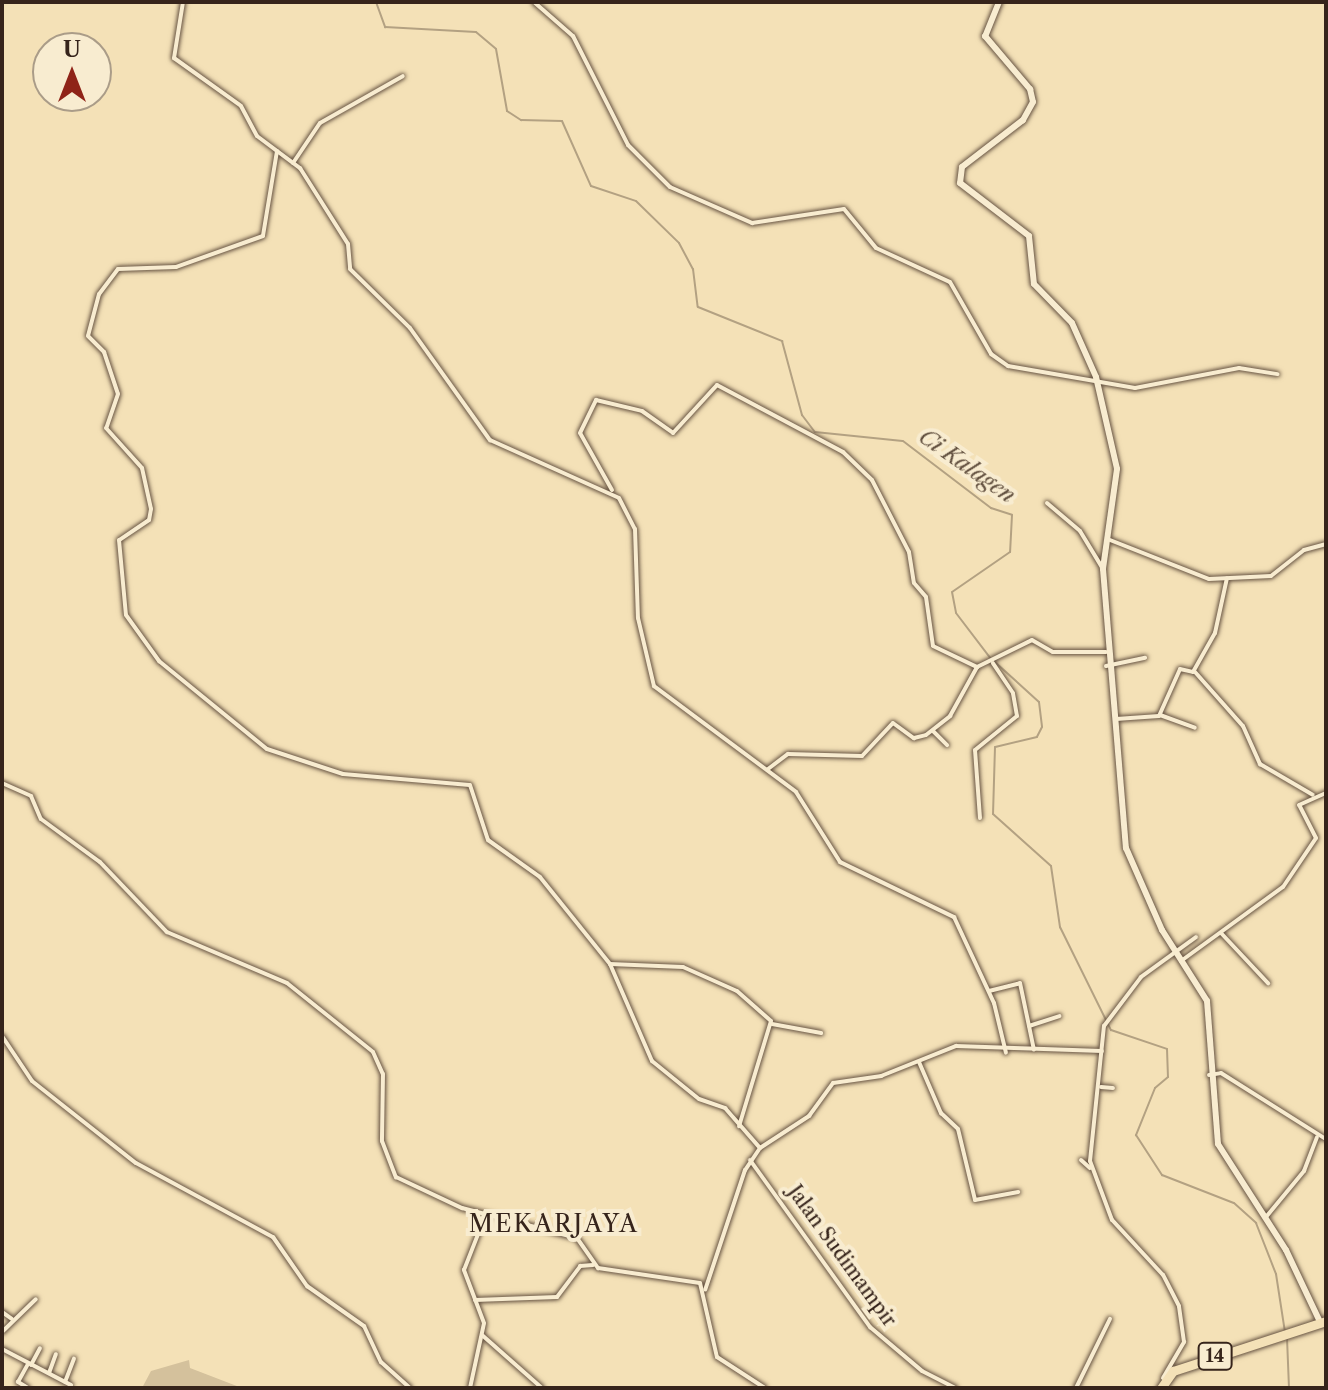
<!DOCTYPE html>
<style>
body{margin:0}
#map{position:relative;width:1328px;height:1390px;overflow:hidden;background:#f4e1b7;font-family:"Libre Caslon Text",serif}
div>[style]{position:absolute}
.green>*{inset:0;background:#d4c19c}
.stream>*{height:2px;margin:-1px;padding:0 1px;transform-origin:1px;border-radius:1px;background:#b3a182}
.roads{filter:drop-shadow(0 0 2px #665342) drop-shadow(0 0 2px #665342)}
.minor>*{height:4px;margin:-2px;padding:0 2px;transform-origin:2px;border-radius:2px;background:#f8ecd0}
.tertiary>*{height:6px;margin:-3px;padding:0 3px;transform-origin:3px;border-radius:3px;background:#f8ecd0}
.trunk>*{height:9px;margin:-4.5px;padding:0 4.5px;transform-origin:4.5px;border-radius:4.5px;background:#f4e1b7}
span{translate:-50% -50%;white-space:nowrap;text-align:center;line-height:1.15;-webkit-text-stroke:8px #f8ecd0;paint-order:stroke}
.shield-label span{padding:2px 6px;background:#f8ecd0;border:2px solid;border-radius:6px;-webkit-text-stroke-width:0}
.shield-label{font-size:18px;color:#36241b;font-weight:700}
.street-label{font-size:20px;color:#36241b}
.water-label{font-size:22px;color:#62503f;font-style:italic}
.quarter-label{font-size:24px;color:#36241b;letter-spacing:2px}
.frame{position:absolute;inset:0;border:4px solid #36241b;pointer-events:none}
.north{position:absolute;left:32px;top:32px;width:80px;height:80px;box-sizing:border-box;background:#f8ecd0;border:2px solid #aa9c88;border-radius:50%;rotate:0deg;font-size:22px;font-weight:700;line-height:32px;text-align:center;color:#36241b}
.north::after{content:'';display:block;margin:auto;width:28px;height:36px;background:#8f2418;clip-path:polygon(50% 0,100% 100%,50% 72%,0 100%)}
</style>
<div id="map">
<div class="green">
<i style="clip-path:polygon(189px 1360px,190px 1368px,242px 1388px,142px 1388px,151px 1371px)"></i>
</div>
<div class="stream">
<i style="left:376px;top:2px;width:27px;rotate:70deg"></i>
<i style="left:385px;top:27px;width:91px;rotate:3.1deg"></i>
<i style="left:476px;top:32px;width:26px;rotate:40deg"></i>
<i style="left:496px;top:49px;width:63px;rotate:79.9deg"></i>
<i style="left:507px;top:111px;width:17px;rotate:33deg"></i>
<i style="left:521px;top:120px;width:41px;rotate:1.4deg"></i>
<i style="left:562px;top:121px;width:71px;rotate:66deg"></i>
<i style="left:591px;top:186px;width:47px;rotate:18.4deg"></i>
<i style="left:636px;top:201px;width:60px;rotate:44.3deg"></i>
<i style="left:679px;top:243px;width:30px;rotate:62deg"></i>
<i style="left:693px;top:269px;width:38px;rotate:83deg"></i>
<i style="left:698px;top:307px;width:91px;rotate:22deg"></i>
<i style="left:782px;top:341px;width:77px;rotate:74.9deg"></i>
<i style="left:802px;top:415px;width:21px;rotate:53deg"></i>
<i style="left:815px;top:432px;width:88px;rotate:5.8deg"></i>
<i style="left:903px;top:441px;width:111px;rotate:37.3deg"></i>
<i style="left:991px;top:508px;width:22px;rotate:18deg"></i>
<i style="left:1012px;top:515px;width:37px;rotate:93deg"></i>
<i style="left:1010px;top:552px;width:70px;rotate:145.4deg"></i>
<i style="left:952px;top:592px;width:21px;rotate:79deg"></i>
<i style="left:956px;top:613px;width:58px;rotate:52.7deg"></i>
<i style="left:996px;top:663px;width:58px;rotate:42.2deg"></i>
<i style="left:1039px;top:702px;width:25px;rotate:83deg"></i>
<i style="left:1042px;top:727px;width:11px;rotate:117deg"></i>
<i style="left:1037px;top:737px;width:43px;rotate:166.6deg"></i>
<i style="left:995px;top:747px;width:67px;rotate:91.7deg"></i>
<i style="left:993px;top:814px;width:78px;rotate:41.9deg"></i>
<i style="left:1051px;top:866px;width:62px;rotate:81.6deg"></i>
<i style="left:1060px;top:927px;width:115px;rotate:63.7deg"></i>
<i style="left:1111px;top:1030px;width:59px;rotate:18.7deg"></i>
<i style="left:1167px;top:1049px;width:28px;rotate:88deg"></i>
<i style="left:1168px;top:1077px;width:17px;rotate:140deg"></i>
<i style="left:1155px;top:1088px;width:51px;rotate:112deg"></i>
<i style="left:1136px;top:1135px;width:48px;rotate:57deg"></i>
<i style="left:1162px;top:1175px;width:77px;rotate:21.3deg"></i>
<i style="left:1234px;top:1203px;width:30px;rotate:42deg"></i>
<i style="left:1256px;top:1223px;width:55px;rotate:68.6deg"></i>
<i style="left:1276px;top:1274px;width:59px;rotate:81.2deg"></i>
<i style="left:1287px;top:1338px;width:50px;rotate:87.7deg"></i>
</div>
<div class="roads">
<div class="minor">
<i style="left:183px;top:2px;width:57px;rotate:99.1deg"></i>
<i style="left:174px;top:58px;width:82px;rotate:35.6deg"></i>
<i style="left:241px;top:106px;width:34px;rotate:62deg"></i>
<i style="left:257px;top:136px;width:54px;rotate:36.7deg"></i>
<i style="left:300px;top:168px;width:90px;rotate:57.7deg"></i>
<i style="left:348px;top:244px;width:25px;rotate:85deg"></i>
<i style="left:350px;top:269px;width:84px;rotate:44.5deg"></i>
<i style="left:410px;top:328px;width:138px;rotate:54.5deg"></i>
<i style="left:490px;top:440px;width:141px;rotate:24.2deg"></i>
<i style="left:619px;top:498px;width:35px;rotate:63deg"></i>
<i style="left:635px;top:529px;width:89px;rotate:88.1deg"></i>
<i style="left:638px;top:618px;width:70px;rotate:76.8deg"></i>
<i style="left:654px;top:686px;width:177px;rotate:36.7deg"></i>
<i style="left:796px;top:792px;width:83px;rotate:57.8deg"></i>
<i style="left:840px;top:862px;width:127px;rotate:25.8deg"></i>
<i style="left:954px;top:917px;width:95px;rotate:65.1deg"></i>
<i style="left:994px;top:1003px;width:51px;rotate:76.5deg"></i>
<i style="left:534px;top:2px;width:52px;rotate:41.1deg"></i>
<i style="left:573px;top:36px;width:122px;rotate:63.2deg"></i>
<i style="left:628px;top:145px;width:59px;rotate:45deg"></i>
<i style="left:670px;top:187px;width:90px;rotate:23.7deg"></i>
<i style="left:752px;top:223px;width:93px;rotate:-8.7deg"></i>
<i style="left:844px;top:209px;width:50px;rotate:50.6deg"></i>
<i style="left:876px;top:248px;width:81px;rotate:24.7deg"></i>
<i style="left:950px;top:282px;width:83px;rotate:60.3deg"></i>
<i style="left:991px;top:354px;width:21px;rotate:35deg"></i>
<i style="left:1008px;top:366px;width:129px;rotate:9.8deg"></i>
<i style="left:1135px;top:388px;width:106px;rotate:-10.9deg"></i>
<i style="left:1239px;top:368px;width:39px;rotate:9deg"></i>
<i style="left:277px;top:151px;width:86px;rotate:99.4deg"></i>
<i style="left:263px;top:236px;width:92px;rotate:160.4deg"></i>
<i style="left:176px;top:267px;width:58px;rotate:178deg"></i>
<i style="left:118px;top:269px;width:31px;rotate:127deg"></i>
<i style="left:99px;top:294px;width:43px;rotate:104.7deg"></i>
<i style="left:88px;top:336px;width:23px;rotate:45deg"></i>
<i style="left:104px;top:352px;width:44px;rotate:71.6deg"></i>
<i style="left:118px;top:394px;width:36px;rotate:109deg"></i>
<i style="left:106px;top:428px;width:54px;rotate:48deg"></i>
<i style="left:142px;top:468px;width:42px;rotate:77.6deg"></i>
<i style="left:151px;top:509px;width:11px;rotate:100deg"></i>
<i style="left:149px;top:520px;width:36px;rotate:146deg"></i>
<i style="left:119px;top:540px;width:75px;rotate:84.7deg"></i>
<i style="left:126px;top:615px;width:57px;rotate:54.3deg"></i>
<i style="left:159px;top:661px;width:139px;rotate:39.2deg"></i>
<i style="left:267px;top:749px;width:80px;rotate:18.2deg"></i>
<i style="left:343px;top:774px;width:127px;rotate:5deg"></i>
<i style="left:470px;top:785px;width:58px;rotate:71.9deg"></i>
<i style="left:488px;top:840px;width:64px;rotate:35.4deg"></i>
<i style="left:540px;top:877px;width:112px;rotate:51.2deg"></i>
<i style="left:610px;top:964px;width:106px;rotate:66.6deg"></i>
<i style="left:652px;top:1061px;width:60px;rotate:39deg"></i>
<i style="left:699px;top:1099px;width:28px;rotate:19deg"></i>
<i style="left:725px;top:1108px;width:53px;rotate:48.8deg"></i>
<i style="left:760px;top:1148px;width:27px;rotate:124deg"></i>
<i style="left:745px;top:1170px;width:126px;rotate:108.4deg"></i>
<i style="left:293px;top:163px;width:48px;rotate:-56deg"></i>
<i style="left:320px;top:123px;width:95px;rotate:-29.5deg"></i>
<i style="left:612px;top:490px;width:65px;rotate:-119.3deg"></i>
<i style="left:580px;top:433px;width:37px;rotate:-64deg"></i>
<i style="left:596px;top:400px;width:47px;rotate:13.4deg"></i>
<i style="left:642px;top:411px;width:38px;rotate:35deg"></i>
<i style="left:673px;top:433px;width:65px;rotate:-47.5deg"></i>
<i style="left:717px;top:385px;width:143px;rotate:28deg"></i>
<i style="left:843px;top:452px;width:40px;rotate:44deg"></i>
<i style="left:872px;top:480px;width:81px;rotate:62.8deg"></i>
<i style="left:909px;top:552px;width:31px;rotate:81deg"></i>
<i style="left:914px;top:583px;width:18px;rotate:49deg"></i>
<i style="left:926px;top:597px;width:49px;rotate:81.9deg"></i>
<i style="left:933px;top:646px;width:49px;rotate:25.5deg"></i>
<i style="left:1047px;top:503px;width:43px;rotate:40.3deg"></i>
<i style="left:1080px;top:531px;width:44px;rotate:58.8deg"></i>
<i style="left:1110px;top:540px;width:106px;rotate:21.5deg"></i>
<i style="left:1209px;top:579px;width:62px;rotate:-2.8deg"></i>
<i style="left:1271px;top:576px;width:42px;rotate:-38.2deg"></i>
<i style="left:1304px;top:550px;width:23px;rotate:-15deg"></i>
<i style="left:1106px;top:666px;width:40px;rotate:-12deg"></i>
<i style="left:1195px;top:672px;width:72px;rotate:48.4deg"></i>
<i style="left:1243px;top:726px;width:42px;rotate:65.9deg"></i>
<i style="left:1260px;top:764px;width:61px;rotate:30.3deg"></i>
<i style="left:1160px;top:715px;width:37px;rotate:20deg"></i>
<i style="left:1116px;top:719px;width:43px;rotate:-4deg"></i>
<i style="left:1159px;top:716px;width:51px;rotate:-65.9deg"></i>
<i style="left:1180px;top:669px;width:13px;rotate:13deg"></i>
<i style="left:1193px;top:672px;width:45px;rotate:-60.6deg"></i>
<i style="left:1215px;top:633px;width:56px;rotate:-77.7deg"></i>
<i style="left:933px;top:731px;width:20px;rotate:45deg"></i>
<i style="left:768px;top:769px;width:25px;rotate:-37deg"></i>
<i style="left:788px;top:754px;width:74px;rotate:1.5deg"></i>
<i style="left:862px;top:756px;width:45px;rotate:-46.8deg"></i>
<i style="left:893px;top:723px;width:26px;rotate:36deg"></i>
<i style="left:914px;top:738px;width:12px;rotate:-14deg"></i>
<i style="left:926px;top:735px;width:31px;rotate:-38deg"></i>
<i style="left:950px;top:716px;width:56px;rotate:-61.1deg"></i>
<i style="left:977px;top:667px;width:61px;rotate:-26.1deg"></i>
<i style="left:1032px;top:640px;width:24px;rotate:30deg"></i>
<i style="left:1053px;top:652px;width:53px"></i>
<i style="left:2px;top:783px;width:32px;rotate:24deg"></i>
<i style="left:31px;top:796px;width:25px;rotate:67deg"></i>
<i style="left:41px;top:819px;width:73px;rotate:36.1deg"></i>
<i style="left:100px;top:862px;width:97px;rotate:46.3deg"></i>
<i style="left:167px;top:932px;width:130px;rotate:23deg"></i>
<i style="left:287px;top:983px;width:110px;rotate:38.7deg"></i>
<i style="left:373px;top:1052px;width:24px;rotate:66deg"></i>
<i style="left:383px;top:1074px;width:67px;rotate:90.9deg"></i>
<i style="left:382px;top:1141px;width:39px;rotate:69deg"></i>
<i style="left:396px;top:1177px;width:73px;rotate:25.2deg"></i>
<i style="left:462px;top:1208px;width:119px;rotate:14.6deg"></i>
<i style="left:577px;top:1238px;width:37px;rotate:55deg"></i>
<i style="left:598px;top:1268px;width:103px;rotate:8.4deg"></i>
<i style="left:700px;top:1283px;width:76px;rotate:77.1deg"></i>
<i style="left:717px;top:1357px;width:57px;rotate:32.9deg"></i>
<i style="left:980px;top:818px;width:68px;rotate:-94.2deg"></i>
<i style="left:975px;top:750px;width:54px;rotate:-39deg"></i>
<i style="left:1017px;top:716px;width:23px;rotate:-100deg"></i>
<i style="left:1013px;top:693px;width:36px;rotate:-124deg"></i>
<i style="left:1221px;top:933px;width:69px;rotate:46.8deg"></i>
<i style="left:1181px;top:961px;width:126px;rotate:-36deg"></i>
<i style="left:1283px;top:887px;width:59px;rotate:-56deg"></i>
<i style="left:1316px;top:838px;width:37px;rotate:-117deg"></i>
<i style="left:1299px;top:805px;width:30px;rotate:-24deg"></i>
<i style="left:610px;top:964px;width:73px;rotate:2.4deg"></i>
<i style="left:683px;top:967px;width:59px;rotate:24deg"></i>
<i style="left:737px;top:991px;width:45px;rotate:41.4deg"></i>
<i style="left:771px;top:1021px;width:110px;rotate:106.9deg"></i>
<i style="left:989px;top:991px;width:32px;rotate:-14deg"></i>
<i style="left:1020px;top:983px;width:68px;rotate:78.2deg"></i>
<i style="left:772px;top:1024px;width:50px;rotate:10.4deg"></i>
<i style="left:1029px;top:1026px;width:32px;rotate:-18deg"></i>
<i style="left:2px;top:1036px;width:54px;rotate:56.3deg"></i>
<i style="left:32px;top:1081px;width:132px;rotate:38.3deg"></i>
<i style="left:136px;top:1163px;width:156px;rotate:28.4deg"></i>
<i style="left:273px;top:1237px;width:60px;rotate:55.2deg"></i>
<i style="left:307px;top:1286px;width:70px;rotate:35.1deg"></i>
<i style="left:364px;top:1326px;width:40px;rotate:65deg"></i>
<i style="left:381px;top:1362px;width:39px;rotate:42deg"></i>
<i style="left:919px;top:1062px;width:56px;rotate:66.7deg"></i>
<i style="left:941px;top:1113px;width:23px;rotate:43deg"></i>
<i style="left:958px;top:1129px;width:73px;rotate:76.5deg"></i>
<i style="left:975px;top:1200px;width:44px;rotate:-10.5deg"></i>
<i style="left:1209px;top:1075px;width:12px;rotate:-9deg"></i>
<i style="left:1221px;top:1073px;width:124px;rotate:32.2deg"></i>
<i style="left:1101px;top:1087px;width:12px;rotate:5deg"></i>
<i style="left:760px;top:1148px;width:59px;rotate:-33.1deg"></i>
<i style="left:809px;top:1116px;width:41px;rotate:-54deg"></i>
<i style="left:833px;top:1083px;width:49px;rotate:-8.3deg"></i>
<i style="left:881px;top:1076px;width:81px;rotate:-21.8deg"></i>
<i style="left:956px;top:1046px;width:146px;rotate:2deg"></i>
<i style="left:750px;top:1160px;width:206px;rotate:54.3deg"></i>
<i style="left:870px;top:1327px;width:68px;rotate:40.2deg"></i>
<i style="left:922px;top:1371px;width:38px;rotate:27deg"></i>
<i style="left:1081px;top:1160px;width:12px;rotate:42deg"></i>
<i style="left:1266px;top:1217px;width:60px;rotate:-50.4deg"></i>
<i style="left:1304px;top:1171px;width:36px;rotate:-69deg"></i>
<i style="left:475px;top:1300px;width:82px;rotate:-2.1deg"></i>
<i style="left:557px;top:1297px;width:39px;rotate:-53deg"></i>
<i style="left:580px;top:1266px;width:13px;rotate:-4deg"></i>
<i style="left:2px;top:1312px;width:12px;rotate:35deg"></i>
<i style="left:2px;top:1332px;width:47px;rotate:-44.1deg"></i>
<i style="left:482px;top:1335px;width:80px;rotate:41.5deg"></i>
<i style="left:2px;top:1349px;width:78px;rotate:27.6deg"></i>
<i style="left:31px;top:1365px;width:19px;rotate:-62deg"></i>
<i style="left:49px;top:1373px;width:20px;rotate:-70deg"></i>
<i style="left:1163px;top:1378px;width:42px;rotate:-59.7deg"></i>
<i style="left:1184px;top:1342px;width:36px;rotate:-98deg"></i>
<i style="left:1179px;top:1306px;width:35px;rotate:-117deg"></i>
<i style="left:1163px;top:1275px;width:75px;rotate:-132.8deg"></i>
<i style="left:1112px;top:1220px;width:63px;rotate:-110.4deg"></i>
<i style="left:1090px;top:1161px;width:136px;rotate:-84.1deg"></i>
<i style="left:1104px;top:1026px;width:61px;rotate:-52.9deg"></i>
<i style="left:1141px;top:977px;width:68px;rotate:-36deg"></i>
<i style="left:65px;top:1382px;width:25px;rotate:-69deg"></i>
<i style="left:28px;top:1388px;width:12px;rotate:-149deg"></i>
<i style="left:18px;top:1382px;width:21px;rotate:-61deg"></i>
<i style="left:470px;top:1388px;width:66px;rotate:-77.8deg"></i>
<i style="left:484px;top:1323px;width:57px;rotate:-110.7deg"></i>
<i style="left:464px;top:1270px;width:60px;rotate:-68.6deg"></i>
<i style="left:1076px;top:1388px;width:77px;rotate:-63.8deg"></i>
</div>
<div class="tertiary">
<i style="left:999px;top:2px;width:37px;rotate:112deg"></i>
<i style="left:985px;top:36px;width:70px;rotate:49.7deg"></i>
<i style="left:1030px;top:89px;width:13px;rotate:77deg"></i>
<i style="left:1033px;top:102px;width:21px;rotate:119deg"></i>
<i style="left:1023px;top:120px;width:77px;rotate:142.4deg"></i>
<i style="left:962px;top:167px;width:16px;rotate:97deg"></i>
<i style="left:960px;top:183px;width:87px;rotate:37.5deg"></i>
<i style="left:1029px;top:236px;width:48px;rotate:84.1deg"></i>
<i style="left:1034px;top:284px;width:54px;rotate:45.7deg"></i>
<i style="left:1072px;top:323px;width:59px;rotate:66deg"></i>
<i style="left:1096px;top:377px;width:94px;rotate:77.1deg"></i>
<i style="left:1117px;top:469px;width:101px;rotate:98deg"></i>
<i style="left:1103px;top:569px;width:280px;rotate:85.3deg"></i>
<i style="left:1126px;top:848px;width:90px;rotate:66.3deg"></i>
<i style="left:1162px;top:930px;width:84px;rotate:57.6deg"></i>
<i style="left:1207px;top:1001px;width:143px;rotate:85.6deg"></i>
<i style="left:1218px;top:1144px;width:126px;rotate:57.3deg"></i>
<i style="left:1286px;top:1250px;width:80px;rotate:64.7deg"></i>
</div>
<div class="trunk">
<i style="left:1161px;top:1388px;width:21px;rotate:-55deg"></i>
<i style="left:1173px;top:1371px;width:161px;rotate:-18.1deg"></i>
</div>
</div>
<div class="shield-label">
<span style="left:1215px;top:1356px">14</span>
</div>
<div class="street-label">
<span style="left:842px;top:1256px;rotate:54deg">Jalan Sudimampir</span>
</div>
<div class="water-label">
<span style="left:967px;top:466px;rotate:35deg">Ci Kalagen</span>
</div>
<div class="quarter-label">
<span style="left:554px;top:1224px">MEKARJAYA</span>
</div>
<div class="frame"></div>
<div class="north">U</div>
</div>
